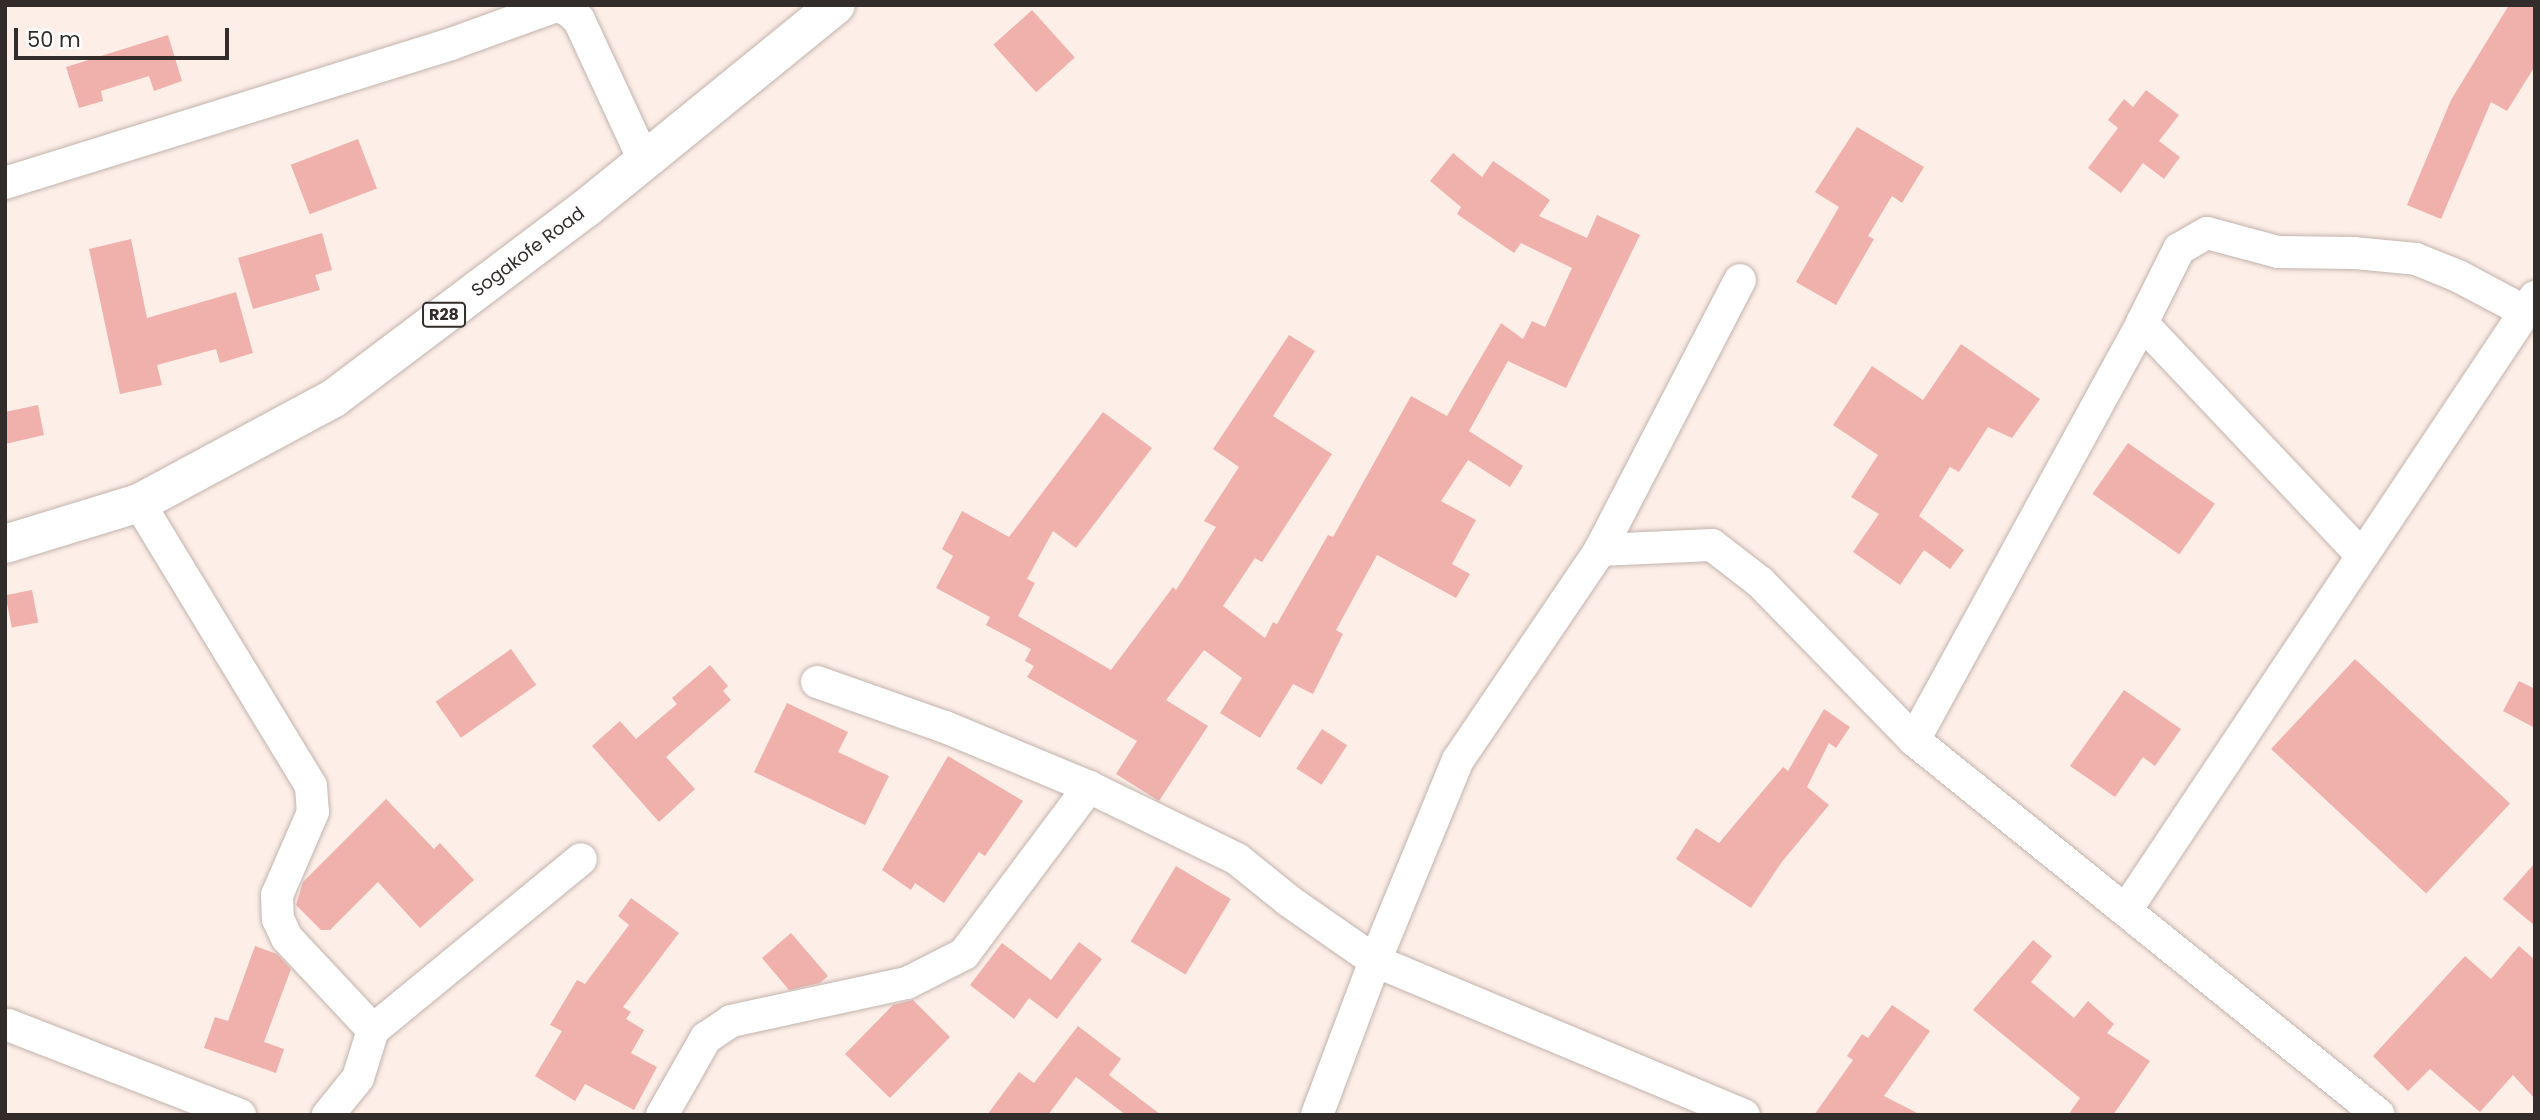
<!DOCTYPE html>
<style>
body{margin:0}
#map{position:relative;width:2540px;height:1120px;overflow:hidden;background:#fdeee8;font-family:Poppins,sans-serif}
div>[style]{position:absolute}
.building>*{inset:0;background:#f0b1ac;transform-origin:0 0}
.roads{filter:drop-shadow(0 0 2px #c2b3ad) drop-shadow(0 0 2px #c2b3ad)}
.minor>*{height:32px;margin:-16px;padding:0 16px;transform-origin:16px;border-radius:16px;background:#fff}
.primary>*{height:38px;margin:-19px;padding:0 19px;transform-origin:19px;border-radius:19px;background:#fff}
span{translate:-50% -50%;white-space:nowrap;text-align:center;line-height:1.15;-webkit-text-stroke:5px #fff;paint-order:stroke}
.shield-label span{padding:2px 5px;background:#fff;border:2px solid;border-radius:5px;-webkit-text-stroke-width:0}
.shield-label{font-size:16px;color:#322c2a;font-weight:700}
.street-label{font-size:18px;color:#322c2a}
.frame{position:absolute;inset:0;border:7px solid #322c2a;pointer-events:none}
.scale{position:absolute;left:14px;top:28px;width:215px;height:32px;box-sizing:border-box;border:4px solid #322c2a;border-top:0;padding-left:9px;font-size:21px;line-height:24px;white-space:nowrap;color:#322c2a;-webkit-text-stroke:5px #fff;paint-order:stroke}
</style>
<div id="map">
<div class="building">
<i style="clip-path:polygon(2509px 5px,2535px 5px,2535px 66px,2507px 111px,2491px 102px,2441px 219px,2407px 205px,2451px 100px)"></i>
<i style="left:1032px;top:10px;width:64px;height:52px;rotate:48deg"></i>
<i style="clip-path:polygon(168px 35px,182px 81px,154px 91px,149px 76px,101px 91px,103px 101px,79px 108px,66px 67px)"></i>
<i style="clip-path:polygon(2146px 90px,2179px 115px,2159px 141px,2180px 157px,2164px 179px,2143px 163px,2121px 193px,2088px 168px,2118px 128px,2108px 120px,2124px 99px,2133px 107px)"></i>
<i style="clip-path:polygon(1857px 127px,1924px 167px,1902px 203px,1892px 196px,1868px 236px,1874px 239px,1836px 305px,1796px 282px,1839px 207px,1815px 192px)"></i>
<i style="left:358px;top:139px;width:53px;height:72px;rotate:69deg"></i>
<i style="clip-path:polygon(1453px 153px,1482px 177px,1493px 161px,1550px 200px,1539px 216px,1587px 238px,1597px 215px,1640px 235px,1566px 388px,1508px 361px,1469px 431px,1523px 466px,1510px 487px,1468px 460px,1441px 501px,1476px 520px,1452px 564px,1470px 574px,1456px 598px,1377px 555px,1336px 630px,1343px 634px,1313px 694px,1293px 684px,1260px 738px,1220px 713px,1242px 678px,1204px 650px,1166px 700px,1208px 726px,1159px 801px,1116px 774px,1137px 741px,1027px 677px,1034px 666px,1025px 661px,1031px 649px,986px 625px,990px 617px,936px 588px,953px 556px,942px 549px,962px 511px,1009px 537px,1103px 412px,1152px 448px,1076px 548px,1053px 531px,1027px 579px,1035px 583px,1018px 616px,1111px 670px,1173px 587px,1176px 590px,1216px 527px,1204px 521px,1239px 467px,1213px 449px,1289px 335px,1315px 351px,1273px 416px,1332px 454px,1262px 562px,1255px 558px,1223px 606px,1265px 638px,1273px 622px,1277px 624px,1328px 535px,1333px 537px,1411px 396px,1447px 416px,1501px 323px,1523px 339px,1532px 321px,1545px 327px,1572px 268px,1521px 243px,1514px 253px,1457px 214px,1461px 207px,1430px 181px)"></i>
<i style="clip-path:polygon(322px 233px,332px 270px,315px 275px,320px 290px,253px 309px,238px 258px)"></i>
<i style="clip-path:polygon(131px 239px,147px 318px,236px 292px,253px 353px,220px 363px,216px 349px,157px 365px,162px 385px,120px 394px,89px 249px)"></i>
<i style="clip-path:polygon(1961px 344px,2040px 399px,2012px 438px,1988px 427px,1959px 472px,1950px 467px,1919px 516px,1964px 550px,1950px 569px,1924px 550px,1900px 585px,1853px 552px,1879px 514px,1851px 497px,1878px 455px,1833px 425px,1872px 366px,1923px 400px)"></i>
<i style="clip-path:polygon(38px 405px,44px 435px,5px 444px,5px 412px)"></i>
<i style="left:2128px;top:443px;width:106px;height:62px;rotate:35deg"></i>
<i style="left:32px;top:590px;width:33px;height:27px;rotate:79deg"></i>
<i style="left:511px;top:649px;width:44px;height:92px;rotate:55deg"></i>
<i style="left:2355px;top:659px;width:212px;height:123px;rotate:43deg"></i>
<i style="clip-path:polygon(710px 665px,728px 686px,723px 691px,731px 700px,666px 757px,695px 789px,659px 822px,592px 746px,620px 721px,636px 739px,677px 704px,672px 698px)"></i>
<i style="clip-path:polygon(2519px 681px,2535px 689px,2535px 728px,2503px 711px)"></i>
<i style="clip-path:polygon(2124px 690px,2181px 729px,2155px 766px,2143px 757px,2115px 797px,2070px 766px)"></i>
<i style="clip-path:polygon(787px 703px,848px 732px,838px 752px,889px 776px,865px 825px,754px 772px)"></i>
<i style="clip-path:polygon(1824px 709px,1850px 727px,1836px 748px,1829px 743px,1807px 787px,1829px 805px,1781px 863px,1751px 908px,1676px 859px,1696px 828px,1719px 843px,1783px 767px,1788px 771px)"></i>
<i style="left:1322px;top:729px;width:30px;height:47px;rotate:33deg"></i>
<i style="clip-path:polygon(948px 756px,1023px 801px,985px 856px,979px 852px,944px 903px,915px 883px,911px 890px,882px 870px)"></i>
<i style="clip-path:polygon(386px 799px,434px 849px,440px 843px,474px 880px,420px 928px,378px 882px,330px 930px,321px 930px,296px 905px,303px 882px)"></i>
<i style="clip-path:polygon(2535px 863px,2535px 926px,2503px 899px)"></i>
<i style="left:1176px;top:866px;width:64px;height:88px;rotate:31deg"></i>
<i style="clip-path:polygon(631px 898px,679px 933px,623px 1007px,631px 1012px,626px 1019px,644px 1030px,631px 1053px,657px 1067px,634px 1110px,585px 1084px,575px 1101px,535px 1076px,562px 1031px,550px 1025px,577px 980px,585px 984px,629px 925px,618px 916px)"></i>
<i style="clip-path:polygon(791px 933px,828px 976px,820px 983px,789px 990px,762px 958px)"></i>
<i style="clip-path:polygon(2033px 940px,2052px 956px,2031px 982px,2074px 1018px,2088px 1001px,2114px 1024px,2107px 1033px,2150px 1061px,2113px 1115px,2068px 1115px,2080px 1098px,1973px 1010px)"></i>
<i style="clip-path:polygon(1079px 942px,1102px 959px,1057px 1019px,1029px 998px,1014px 1019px,970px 985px,1002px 943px,1051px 980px)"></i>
<i style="clip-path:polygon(255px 946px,277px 954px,291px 969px,264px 1042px,284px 1049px,276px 1073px,204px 1048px,215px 1017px,228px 1021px)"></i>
<i style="clip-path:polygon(2519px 946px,2535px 960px,2535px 1099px,2513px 1075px,2480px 1112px,2430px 1069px,2408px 1091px,2373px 1056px,2465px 956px,2491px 979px)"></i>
<i style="clip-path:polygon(913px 1000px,950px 1037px,890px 1098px,845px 1054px,893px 1005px)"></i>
<i style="clip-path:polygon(1892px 1005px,1930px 1031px,1884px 1096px,1921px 1115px,1814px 1115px,1853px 1060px,1847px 1056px,1862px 1034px,1868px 1038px)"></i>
<i style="clip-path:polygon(1078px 1026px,1121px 1059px,1109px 1075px,1161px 1115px,1126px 1115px,1076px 1077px,1048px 1115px,987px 1115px,1019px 1072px,1034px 1083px)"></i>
</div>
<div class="roads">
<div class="minor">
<i style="left:5px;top:183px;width:467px;rotate:-17.3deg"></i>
<i style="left:451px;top:44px;width:112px;rotate:-19.9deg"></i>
<i style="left:556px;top:6px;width:13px;rotate:18deg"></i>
<i style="left:568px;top:10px;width:15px;rotate:42deg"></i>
<i style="left:579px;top:20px;width:154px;rotate:65.1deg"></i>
<i style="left:2142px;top:323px;width:320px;rotate:46.6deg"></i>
<i style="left:139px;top:503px;width:331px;rotate:58.7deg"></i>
<i style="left:311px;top:786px;width:26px;rotate:86deg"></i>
<i style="left:313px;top:812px;width:90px;rotate:113.4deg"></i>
<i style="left:277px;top:895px;width:24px;rotate:88deg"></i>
<i style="left:278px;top:919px;width:21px;rotate:65deg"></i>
<i style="left:287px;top:938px;width:126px;rotate:46.9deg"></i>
<i style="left:373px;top:1030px;width:50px;rotate:107.4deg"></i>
<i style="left:358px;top:1078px;width:48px;rotate:129deg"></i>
<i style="left:1600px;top:550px;width:112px;rotate:-2.6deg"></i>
<i style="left:1712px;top:545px;width:61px;rotate:37.6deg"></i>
<i style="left:1760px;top:582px;width:221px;rotate:45.7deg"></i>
<i style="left:1914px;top:740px;width:597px;rotate:38.88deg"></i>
<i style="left:817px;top:682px;width:136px;rotate:19.4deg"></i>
<i style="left:945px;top:727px;width:156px;rotate:22.6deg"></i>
<i style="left:1089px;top:787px;width:165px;rotate:25.9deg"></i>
<i style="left:1237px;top:859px;width:67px;rotate:38.9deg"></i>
<i style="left:1289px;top:901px;width:105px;rotate:34.9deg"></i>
<i style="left:1375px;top:961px;width:400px;rotate:22.7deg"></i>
<i style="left:1914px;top:740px;width:475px;rotate:-61.3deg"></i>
<i style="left:2142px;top:323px;width:83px;rotate:-63.4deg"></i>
<i style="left:2179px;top:249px;width:32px;rotate:-30deg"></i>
<i style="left:2207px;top:233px;width:73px;rotate:15deg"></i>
<i style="left:2278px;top:252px;width:76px;rotate:0.8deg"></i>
<i style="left:2354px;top:253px;width:62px;rotate:5.5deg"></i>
<i style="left:2416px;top:259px;width:45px;rotate:22deg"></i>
<i style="left:2458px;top:276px;width:77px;rotate:27.9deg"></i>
<i style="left:2126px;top:910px;width:737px;rotate:-56.29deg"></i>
<i style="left:8px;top:1025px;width:249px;rotate:21.2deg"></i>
<i style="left:373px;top:1030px;width:269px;rotate:-39.4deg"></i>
<i style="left:662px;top:1115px;width:89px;rotate:-60.3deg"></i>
<i style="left:706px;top:1038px;width:30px;rotate:-34deg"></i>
<i style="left:731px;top:1021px;width:180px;rotate:-12.2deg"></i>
<i style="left:907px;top:983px;width:64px;rotate:-27deg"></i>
<i style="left:964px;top:954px;width:209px;rotate:-53.2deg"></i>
<i style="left:1317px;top:1115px;width:165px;rotate:-69.4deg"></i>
<i style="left:1375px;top:961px;width:217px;rotate:-67.6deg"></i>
<i style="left:1458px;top:760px;width:254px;rotate:-55.9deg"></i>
<i style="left:1600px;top:550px;width:304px;rotate:-62.6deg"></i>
</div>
<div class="primary">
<i style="left:5px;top:544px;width:140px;rotate:-17deg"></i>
<i style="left:139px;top:503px;width:221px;rotate:-28.3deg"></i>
<i style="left:334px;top:398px;width:314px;rotate:-37deg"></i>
<i style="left:585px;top:209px;width:323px;rotate:-39.1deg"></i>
</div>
</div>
<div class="shield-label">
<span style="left:444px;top:315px">R28</span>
</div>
<div class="street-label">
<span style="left:528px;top:252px;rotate:-37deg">Sogakofe Road</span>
</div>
<div class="frame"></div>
<div class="scale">50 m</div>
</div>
